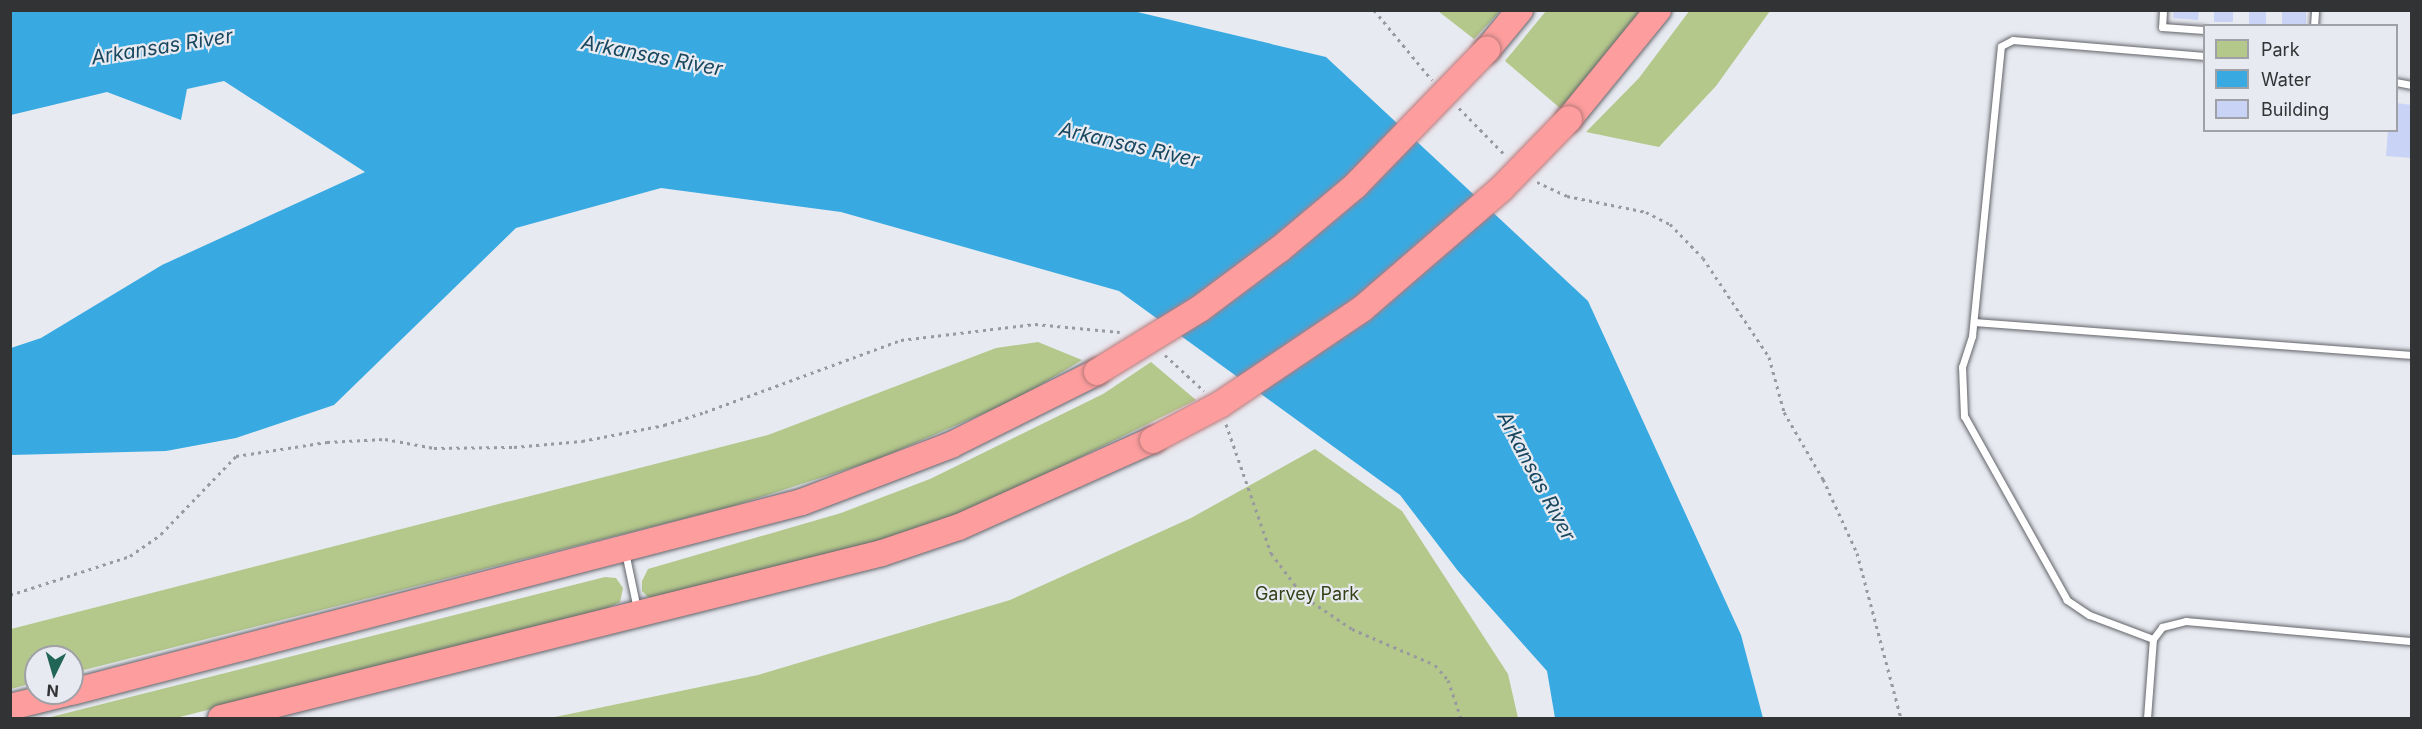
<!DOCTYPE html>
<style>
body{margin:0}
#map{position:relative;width:2422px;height:729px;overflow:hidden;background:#e8eaf1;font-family:Inter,sans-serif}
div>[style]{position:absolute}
.green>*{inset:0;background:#b4c88b}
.water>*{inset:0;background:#39aae1}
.building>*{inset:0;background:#c8d3f6;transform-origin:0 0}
.path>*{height:3px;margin-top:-1.5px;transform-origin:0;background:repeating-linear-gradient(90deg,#999a9f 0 3px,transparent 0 7.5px)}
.roads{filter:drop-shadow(0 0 2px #626469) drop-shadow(0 0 2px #626469)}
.service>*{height:7px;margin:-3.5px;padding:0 3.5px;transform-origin:3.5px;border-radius:3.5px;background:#fff}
.motorway>*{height:26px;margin:-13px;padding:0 13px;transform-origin:13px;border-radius:13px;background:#fd9d9e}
.bridges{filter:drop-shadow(0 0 2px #b67879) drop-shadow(0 0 2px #b67879)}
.motorway-bridge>*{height:26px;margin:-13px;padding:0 13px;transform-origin:13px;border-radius:13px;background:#fd9d9e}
span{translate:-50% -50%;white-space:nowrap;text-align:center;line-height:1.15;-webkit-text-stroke:4.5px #e8eaf1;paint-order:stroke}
.park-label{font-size:18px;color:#354119}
.water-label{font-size:20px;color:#19475e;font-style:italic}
.frame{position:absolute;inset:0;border:12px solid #323335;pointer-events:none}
.legend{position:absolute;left:2203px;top:24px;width:195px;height:108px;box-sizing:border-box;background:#e8eaf1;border:2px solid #9fa1a6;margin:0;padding:8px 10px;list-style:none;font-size:18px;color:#323335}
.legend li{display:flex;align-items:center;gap:12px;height:30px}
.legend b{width:30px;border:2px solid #9fa1a6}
.north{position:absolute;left:24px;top:645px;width:60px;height:60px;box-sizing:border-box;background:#e8eaf1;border:2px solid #9fa1a6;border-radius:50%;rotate:185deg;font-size:16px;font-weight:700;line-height:24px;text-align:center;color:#323335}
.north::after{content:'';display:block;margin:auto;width:21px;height:27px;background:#206557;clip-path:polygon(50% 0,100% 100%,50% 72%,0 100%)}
</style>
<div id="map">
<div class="green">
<i style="clip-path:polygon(1690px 10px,1770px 11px,1716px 86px,1659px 147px,1586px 132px,1639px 78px)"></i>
<i style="clip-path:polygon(1438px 11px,1500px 11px,1474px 39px)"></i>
<i style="clip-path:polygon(1546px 11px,1642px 11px,1561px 109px,1505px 61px)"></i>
<i style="clip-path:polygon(1038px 342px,1082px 360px,1017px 399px,876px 460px,730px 507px,72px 673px,72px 657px,36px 657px,36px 682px,11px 689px,11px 629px,768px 435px,996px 348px)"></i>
<i style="clip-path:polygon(1151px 362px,1196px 400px,992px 501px,904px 534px,660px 598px,648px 597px,642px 591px,642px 581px,648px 569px,841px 513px,930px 479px,1103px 394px)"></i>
<i style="clip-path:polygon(1315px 449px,1402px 511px,1508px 674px,1518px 718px,550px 718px,758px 675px,1010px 600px,1191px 518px)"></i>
<i style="clip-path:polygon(605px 577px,616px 578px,623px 588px,620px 602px,605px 609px,176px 718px,47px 718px)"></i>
</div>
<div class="water">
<i style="clip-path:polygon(1129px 10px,1326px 57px,1588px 301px,1741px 635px,1763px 718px,1555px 718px,1547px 671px,1458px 571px,1400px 495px,1119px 291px,841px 212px,661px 188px,516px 228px,334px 405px,236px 438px,166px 451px,11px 455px,11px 348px,41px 338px,162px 265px,365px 172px,224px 81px,187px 89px,181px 120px,107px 92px,11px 115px,10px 11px)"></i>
</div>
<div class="building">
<i style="clip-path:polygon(2174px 10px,2199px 10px,2198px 20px,2173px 18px)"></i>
<i style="left:2214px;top:10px;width:19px;height:12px"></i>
<i style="left:2249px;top:10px;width:17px;height:15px"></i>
<i style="left:2282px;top:10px;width:24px;height:16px"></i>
<i style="clip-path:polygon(2396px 103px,2412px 105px,2412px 158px,2386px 156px,2388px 130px,2396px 130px)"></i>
</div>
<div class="path">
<i style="left:1374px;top:10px;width:91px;rotate:50.4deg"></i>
<i style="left:1459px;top:108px;width:66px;rotate:45.6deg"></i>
<i style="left:1537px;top:182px;width:33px;rotate:25deg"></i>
<i style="left:1567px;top:196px;width:81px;rotate:11.4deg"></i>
<i style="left:1646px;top:212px;width:27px;rotate:27deg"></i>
<i style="left:1670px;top:224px;width:47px;rotate:45.9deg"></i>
<i style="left:1703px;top:258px;width:119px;rotate:56.3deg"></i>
<i style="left:1769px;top:357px;width:57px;rotate:74.7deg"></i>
<i style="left:1784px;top:412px;width:78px;rotate:59.8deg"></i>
<i style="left:1823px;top:479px;width:81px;rotate:65.3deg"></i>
<i style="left:1857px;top:553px;width:171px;rotate:75.1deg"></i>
<i style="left:1165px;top:355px;width:53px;rotate:42.7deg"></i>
<i style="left:1226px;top:424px;width:137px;rotate:70.8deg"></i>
<i style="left:1271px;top:553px;width:39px;rotate:53deg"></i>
<i style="left:1294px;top:584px;width:25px;rotate:45deg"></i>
<i style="left:1312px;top:602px;width:48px;rotate:34deg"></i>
<i style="left:1352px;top:629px;width:90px;rotate:23.4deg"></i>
<i style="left:1435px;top:665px;width:20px;rotate:49deg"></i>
<i style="left:1448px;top:680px;width:40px;rotate:71.1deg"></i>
<i style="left:10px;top:595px;width:126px;rotate:-18deg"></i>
<i style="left:130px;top:556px;width:38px;rotate:-35deg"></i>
<i style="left:161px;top:534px;width:108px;rotate:-46.1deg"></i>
<i style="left:236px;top:456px;width:92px;rotate:-8.7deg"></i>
<i style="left:327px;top:442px;width:58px;rotate:-3deg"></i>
<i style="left:385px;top:439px;width:50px;rotate:10.4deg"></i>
<i style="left:434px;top:448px;width:80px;rotate:-0.7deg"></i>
<i style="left:514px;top:447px;width:68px;rotate:-5deg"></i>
<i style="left:582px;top:441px;width:84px;rotate:-11deg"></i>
<i style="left:664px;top:425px;width:43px;rotate:-17.6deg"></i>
<i style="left:705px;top:412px;width:209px;rotate:-20.2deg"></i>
<i style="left:901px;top:340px;width:135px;rotate:-6.8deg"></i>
<i style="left:1035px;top:324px;width:85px;rotate:5.4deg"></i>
</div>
<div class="roads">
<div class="service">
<i style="left:2163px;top:10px;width:17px;rotate:93deg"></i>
<i style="left:2162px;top:27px;width:42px;rotate:4.1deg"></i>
<i style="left:2314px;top:26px;width:16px;rotate:-86deg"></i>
<i style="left:2396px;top:82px;width:16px;rotate:11deg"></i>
<i style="left:1974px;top:322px;width:439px;rotate:4.3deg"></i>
<i style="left:625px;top:552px;width:58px;rotate:78.1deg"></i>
<i style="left:2153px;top:639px;width:68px;rotate:-159.4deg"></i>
<i style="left:2089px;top:615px;width:27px;rotate:-146deg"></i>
<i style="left:2067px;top:600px;width:211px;rotate:-119.2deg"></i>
<i style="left:1964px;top:416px;width:49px;rotate:-92.3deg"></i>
<i style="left:1962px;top:367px;width:33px;rotate:-72deg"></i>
<i style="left:1972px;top:336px;width:291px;rotate:-84.3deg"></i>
<i style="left:2001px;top:46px;width:13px;rotate:-27deg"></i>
<i style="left:2013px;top:40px;width:192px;rotate:4.8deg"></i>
<i style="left:2147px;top:718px;width:79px;rotate:-85.7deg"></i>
<i style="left:2153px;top:639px;width:15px;rotate:-53deg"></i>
<i style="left:2162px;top:627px;width:25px;rotate:-14deg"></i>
<i style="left:2186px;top:621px;width:227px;rotate:5.1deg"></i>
</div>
<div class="motorway">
<i style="left:1487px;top:50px;width:52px;rotate:-50.5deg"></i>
<i style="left:1569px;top:119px;width:141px;rotate:-50.8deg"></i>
<i style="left:72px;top:692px;width:754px;rotate:-14.59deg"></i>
<i style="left:802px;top:502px;width:160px;rotate:-20.9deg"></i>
<i style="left:951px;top:445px;width:163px;rotate:-26.6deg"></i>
<i style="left:10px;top:707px;width:58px;rotate:-14deg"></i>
<i style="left:221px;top:718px;width:681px;rotate:-14.02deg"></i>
<i style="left:882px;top:553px;width:81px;rotate:-18.7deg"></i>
<i style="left:959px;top:527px;width:213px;rotate:-24.2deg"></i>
</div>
</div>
<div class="bridges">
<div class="motorway-bridge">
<i style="left:1097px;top:372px;width:122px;rotate:-31.6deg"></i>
<i style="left:1201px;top:308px;width:99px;rotate:-36.8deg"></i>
<i style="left:1280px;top:249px;width:98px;rotate:-40deg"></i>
<i style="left:1355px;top:186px;width:190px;rotate:-45.9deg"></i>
<i style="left:1153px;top:440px;width:77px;rotate:-27.9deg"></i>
<i style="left:1221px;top:404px;width:170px;rotate:-34deg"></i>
<i style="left:1362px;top:309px;width:185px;rotate:-40.8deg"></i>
<i style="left:1502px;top:188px;width:96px;rotate:-45.8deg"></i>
</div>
</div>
<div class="park-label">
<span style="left:1307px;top:594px">Garvey Park</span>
</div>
<div class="water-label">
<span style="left:162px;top:47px;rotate:-9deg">Arkansas River</span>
<span style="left:652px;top:56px;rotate:11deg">Arkansas River</span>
<span style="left:1129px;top:145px;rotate:13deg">Arkansas River</span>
<span style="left:1536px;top:476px;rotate:62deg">Arkansas River</span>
</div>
<div class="frame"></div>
<ul class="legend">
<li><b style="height:16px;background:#b4c88b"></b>Park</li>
<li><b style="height:16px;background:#39aae1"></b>Water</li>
<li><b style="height:16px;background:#c8d3f6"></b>Building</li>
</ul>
<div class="north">N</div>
</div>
